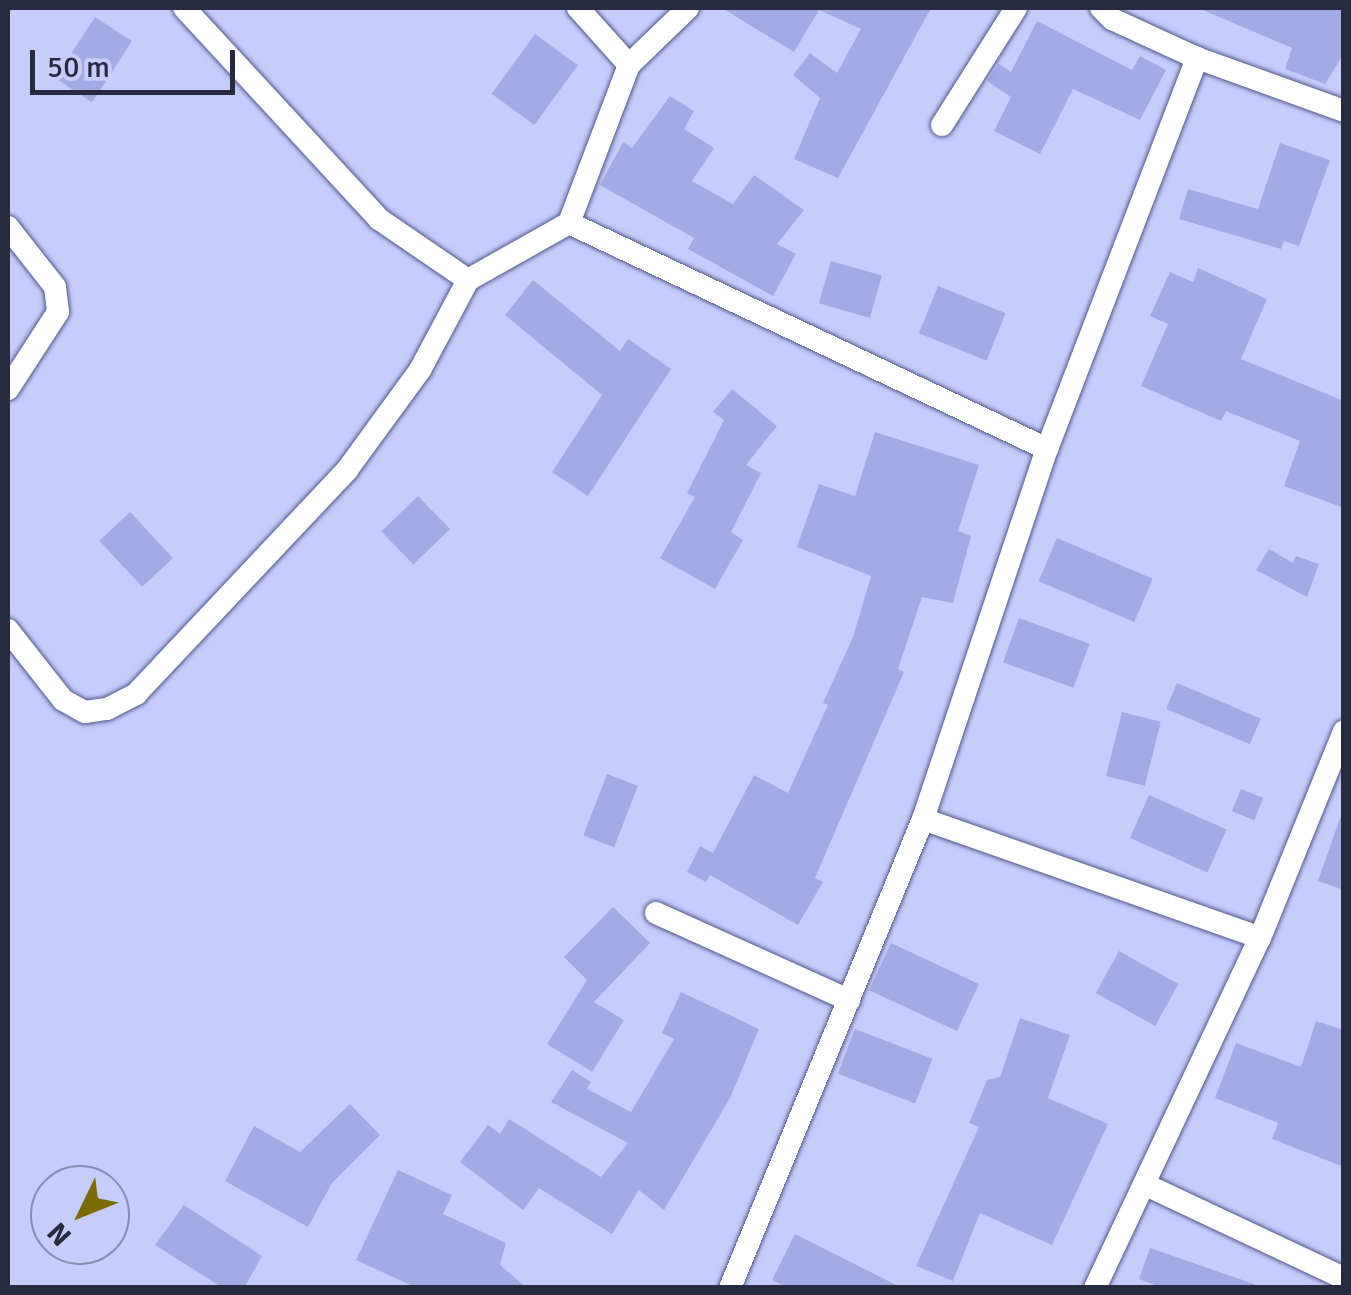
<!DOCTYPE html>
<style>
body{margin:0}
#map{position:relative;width:1351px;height:1295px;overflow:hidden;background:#c6cdfd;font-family:Signika,sans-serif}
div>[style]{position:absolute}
.building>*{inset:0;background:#a3abe5;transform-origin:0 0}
.roads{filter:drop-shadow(0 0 2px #51568a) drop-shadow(0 0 2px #51568a)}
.minor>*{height:22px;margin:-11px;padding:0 11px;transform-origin:11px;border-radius:11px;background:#fff}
span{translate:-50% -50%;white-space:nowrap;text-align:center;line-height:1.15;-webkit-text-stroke:10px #c6cdfd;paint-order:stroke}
.frame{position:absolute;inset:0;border:10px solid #272a41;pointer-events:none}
.north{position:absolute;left:30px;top:1165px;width:100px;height:100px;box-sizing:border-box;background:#c6cdfd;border:2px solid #868cb2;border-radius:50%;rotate:227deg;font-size:28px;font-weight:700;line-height:40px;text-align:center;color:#272a41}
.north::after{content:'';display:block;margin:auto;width:35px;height:45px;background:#7c6b03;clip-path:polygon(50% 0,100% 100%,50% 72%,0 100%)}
.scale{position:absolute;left:30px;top:50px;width:205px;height:45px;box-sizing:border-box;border:5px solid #272a41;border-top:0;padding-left:12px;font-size:30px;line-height:35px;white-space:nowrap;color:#272a41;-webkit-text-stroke:8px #c6cdfd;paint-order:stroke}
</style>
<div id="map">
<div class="building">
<i style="clip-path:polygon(722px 8px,931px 8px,838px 178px,794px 159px,820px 98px,793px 75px,810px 53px,837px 73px,861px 29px,819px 10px,794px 52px)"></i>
<i style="clip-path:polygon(1198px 8px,1344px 8px,1344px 53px,1325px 84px,1285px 69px,1292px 48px)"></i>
<i style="left:95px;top:17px;width:44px;height:73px;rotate:33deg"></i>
<i style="clip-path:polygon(1037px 21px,1132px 70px,1140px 56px,1166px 70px,1140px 120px,1073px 89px,1040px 154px,994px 131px,1011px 97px,987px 81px,999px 64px,1011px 72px)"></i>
<i style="left:535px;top:34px;width:53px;height:74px;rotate:36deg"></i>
<i style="clip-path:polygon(670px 96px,694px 111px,684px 129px,714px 148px,692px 181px,733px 204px,754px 175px,804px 210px,777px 244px,796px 254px,773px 296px,688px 249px,694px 238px,600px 185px,623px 142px,632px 148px)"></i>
<i style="clip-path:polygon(1280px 143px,1330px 160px,1299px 246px,1284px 241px,1281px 249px,1179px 219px,1188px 189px,1258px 209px)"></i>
<i style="left:831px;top:261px;width:53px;height:44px;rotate:16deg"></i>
<i style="clip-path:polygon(1198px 268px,1267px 299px,1241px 359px,1344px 401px,1344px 508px,1284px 486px,1300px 441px,1226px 411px,1221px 421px,1141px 386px,1168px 324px,1150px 316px,1170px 272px,1193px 282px)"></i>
<i style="clip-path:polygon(533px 280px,620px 351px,628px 339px,671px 369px,588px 496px,552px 472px,602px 395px,505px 315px)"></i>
<i style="left:938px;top:286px;width:73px;height:51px;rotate:22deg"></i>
<i style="clip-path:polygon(732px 389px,777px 426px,746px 465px,761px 473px,731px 532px,743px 540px,715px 589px,660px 558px,695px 497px,687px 493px,724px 420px,713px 412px)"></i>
<i style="clip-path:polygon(875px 432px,979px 465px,958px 531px,971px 536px,953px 603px,922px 597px,898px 669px,904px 672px,815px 878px,823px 882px,798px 925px,710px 875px,706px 882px,687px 872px,700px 846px,713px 853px,754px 775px,788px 793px,828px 705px,823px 703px,853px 637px,871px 576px,797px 547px,819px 484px,855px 496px)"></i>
<i style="left:418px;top:496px;width:46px;height:51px;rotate:46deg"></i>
<i style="left:130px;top:512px;width:63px;height:42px;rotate:47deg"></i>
<i style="left:1057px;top:538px;width:104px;height:47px;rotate:23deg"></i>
<i style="clip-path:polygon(1269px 549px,1293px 563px,1296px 556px,1319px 564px,1307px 597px,1256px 570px)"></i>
<i style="left:1019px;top:618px;width:75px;height:47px;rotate:20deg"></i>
<i style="left:1177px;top:683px;width:91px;height:28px;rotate:23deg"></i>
<i style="left:1122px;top:712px;width:40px;height:66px;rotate:14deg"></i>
<i style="left:607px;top:774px;width:33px;height:66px;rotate:21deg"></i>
<i style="left:1241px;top:789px;width:24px;height:24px;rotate:22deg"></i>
<i style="left:1149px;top:795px;width:85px;height:47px;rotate:24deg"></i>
<i style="clip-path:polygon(1340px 818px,1344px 819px,1344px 890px,1318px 881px)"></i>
<i style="clip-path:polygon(613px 907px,650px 943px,594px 1002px,624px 1020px,592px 1072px,547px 1044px,587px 980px,564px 957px)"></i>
<i style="left:891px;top:943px;width:97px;height:52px;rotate:25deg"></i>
<i style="left:1119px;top:951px;width:68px;height:48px;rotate:29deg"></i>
<i style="clip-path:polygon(681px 992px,759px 1029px,730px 1098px,664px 1210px,639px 1190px,612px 1234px,539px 1188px,523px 1210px,460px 1162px,488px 1125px,500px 1134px,509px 1119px,601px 1177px,628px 1143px,551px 1102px,572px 1070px,591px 1082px,587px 1089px,631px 1112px,674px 1039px,662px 1033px)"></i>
<i style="clip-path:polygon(1020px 1018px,1070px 1035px,1048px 1098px,1108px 1124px,1052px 1245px,980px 1213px,953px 1281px,916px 1266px,979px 1127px,969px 1123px,987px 1080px,1000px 1077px)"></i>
<i style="clip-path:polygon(1316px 1021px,1344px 1030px,1344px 1167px,1272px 1139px,1278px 1123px,1215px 1098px,1236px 1043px,1301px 1067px)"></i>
<i style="left:855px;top:1029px;width:83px;height:48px;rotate:21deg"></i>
<i style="clip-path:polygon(350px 1104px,380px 1135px,332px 1183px,308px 1227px,225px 1181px,254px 1126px,300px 1152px)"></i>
<i style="clip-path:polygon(398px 1170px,452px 1195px,443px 1214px,506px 1243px,500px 1265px,527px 1288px,417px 1288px,356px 1260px)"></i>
<i style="clip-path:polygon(184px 1205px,262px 1256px,244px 1288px,223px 1288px,155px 1245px)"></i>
<i style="clip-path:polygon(795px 1234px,902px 1288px,788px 1288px,772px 1280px)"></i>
<i style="clip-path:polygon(1150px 1248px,1254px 1284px,1254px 1288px,1163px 1288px,1139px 1279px)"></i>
</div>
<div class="roads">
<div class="minor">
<i style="left:578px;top:8px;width:76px;rotate:48.2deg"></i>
<i style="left:629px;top:65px;width:169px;rotate:110.8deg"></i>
<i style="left:569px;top:223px;width:529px;rotate:25.3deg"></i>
<i style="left:1101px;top:8px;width:16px;rotate:45deg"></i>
<i style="left:1112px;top:19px;width:94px;rotate:24.6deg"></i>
<i style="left:1197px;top:58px;width:156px;rotate:19.8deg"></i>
<i style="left:629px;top:65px;width:82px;rotate:-44deg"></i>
<i style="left:942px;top:125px;width:138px;rotate:-57.7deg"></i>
<i style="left:8px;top:227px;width:76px;rotate:51.9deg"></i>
<i style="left:55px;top:287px;width:25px;rotate:83deg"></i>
<i style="left:58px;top:312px;width:92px;rotate:123deg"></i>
<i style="left:468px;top:280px;width:116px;rotate:-29.4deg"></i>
<i style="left:8px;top:630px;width:89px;rotate:51.8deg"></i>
<i style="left:63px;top:700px;width:25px;rotate:29deg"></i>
<i style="left:85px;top:712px;width:22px;rotate:-8deg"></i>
<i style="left:107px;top:709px;width:33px;rotate:-27deg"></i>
<i style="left:136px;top:694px;width:308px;rotate:-46.7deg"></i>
<i style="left:347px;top:470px;width:124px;rotate:-53.9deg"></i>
<i style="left:420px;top:370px;width:102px;rotate:-61.9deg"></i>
<i style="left:468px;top:280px;width:108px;rotate:-145.6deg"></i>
<i style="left:379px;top:219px;width:287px;rotate:-132.7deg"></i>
<i style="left:923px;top:819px;width:357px;rotate:19.4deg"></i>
<i style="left:656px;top:913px;width:212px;rotate:24.3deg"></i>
<i style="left:1146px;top:1185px;width:219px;rotate:25.2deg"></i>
<i style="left:730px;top:1288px;width:507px;rotate:-67.63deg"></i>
<i style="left:923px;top:819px;width:390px;rotate:-71.5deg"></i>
<i style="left:1047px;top:449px;width:419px;rotate:-69deg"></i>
<i style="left:1095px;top:1288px;width:387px;rotate:-64.8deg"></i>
<i style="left:1260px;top:938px;width:223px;rotate:-67.9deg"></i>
</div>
</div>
<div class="frame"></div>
<div class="north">N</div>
<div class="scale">50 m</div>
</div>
